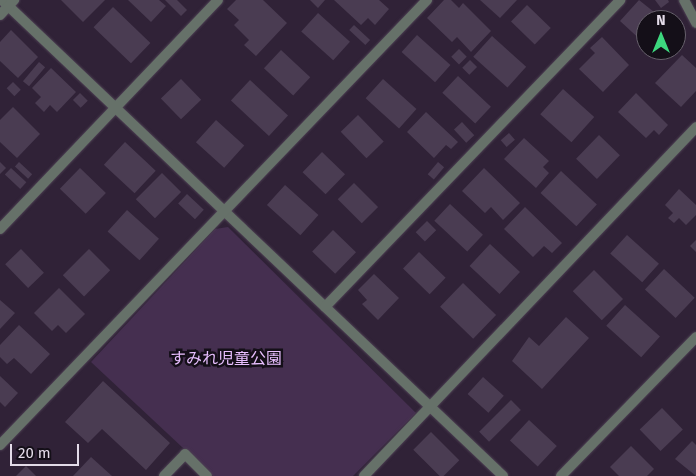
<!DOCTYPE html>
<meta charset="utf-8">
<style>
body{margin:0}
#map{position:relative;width:696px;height:476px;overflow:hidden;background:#302237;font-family:"Fira Sans","Noto Sans JP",sans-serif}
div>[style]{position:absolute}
.green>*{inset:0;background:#452f50}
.building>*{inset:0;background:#4a3c52;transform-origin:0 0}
.roads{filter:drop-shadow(0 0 1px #4d4053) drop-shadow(0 0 1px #4d4053)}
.minor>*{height:10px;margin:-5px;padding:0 5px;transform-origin:5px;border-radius:5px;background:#667169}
span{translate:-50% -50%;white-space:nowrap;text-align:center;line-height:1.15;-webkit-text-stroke:5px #140f18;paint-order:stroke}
.park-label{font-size:16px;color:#e7befe}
.north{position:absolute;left:636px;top:10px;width:50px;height:50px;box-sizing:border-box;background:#140f18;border:1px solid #67616c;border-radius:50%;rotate:0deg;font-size:14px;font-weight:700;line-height:20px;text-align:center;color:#e4dce9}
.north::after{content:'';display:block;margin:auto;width:18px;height:22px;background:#3dd77e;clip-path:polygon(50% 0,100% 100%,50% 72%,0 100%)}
.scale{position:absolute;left:10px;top:444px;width:69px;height:22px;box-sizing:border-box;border:2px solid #e4dce9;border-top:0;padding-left:6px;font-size:15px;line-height:18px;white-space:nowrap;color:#e4dce9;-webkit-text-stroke:4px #140f18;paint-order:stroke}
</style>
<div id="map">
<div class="green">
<i style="clip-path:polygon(228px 227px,416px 413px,353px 476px,213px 476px,91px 362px,215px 229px)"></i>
</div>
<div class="building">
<i style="clip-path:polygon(61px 0,105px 0,83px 22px)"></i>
<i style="clip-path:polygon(128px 0,159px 0,166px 6px,151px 22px)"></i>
<i style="clip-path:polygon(165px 0,177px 0,187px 10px,181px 16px)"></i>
<i style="clip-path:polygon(236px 0,263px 0,287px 23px,256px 56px,244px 45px,249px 40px,234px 25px,239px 20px,227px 9px)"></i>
<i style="clip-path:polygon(310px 0,325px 0,318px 8px)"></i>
<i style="clip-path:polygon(334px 0,379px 0,389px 9px,375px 25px,368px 18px,361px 25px)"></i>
<i style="clip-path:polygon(444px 0,451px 0,459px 8px,463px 3px,491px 31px,471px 52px,457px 37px,452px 42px,427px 18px)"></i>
<i style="clip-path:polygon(480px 0,517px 0,500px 18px)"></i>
<i style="clip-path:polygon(639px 0,664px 20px,646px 20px,644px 43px,620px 21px)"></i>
<i style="clip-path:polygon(655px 0,668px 0,669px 2px,661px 8px)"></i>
<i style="left:527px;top:5px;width:33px;height:23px;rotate:44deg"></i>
<i style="left:113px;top:7px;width:52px;height:28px;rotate:44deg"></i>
<i style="left:318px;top:13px;width:43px;height:25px;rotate:42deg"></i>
<i style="left:354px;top:25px;width:22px;height:7px;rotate:43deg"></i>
<i style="clip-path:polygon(11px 30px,38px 57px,18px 78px,0 61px,0 42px)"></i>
<i style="left:417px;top:35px;width:45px;height:23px;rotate:42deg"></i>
<i style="left:492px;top:36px;width:46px;height:28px;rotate:42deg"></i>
<i style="clip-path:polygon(602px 37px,629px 65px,603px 92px,579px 69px,595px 53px,590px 48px)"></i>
<i style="left:459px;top:49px;width:11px;height:11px;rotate:45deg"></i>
<i style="left:281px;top:50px;width:40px;height:25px;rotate:43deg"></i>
<i style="clip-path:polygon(682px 55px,696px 68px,696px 91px,681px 107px,655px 83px)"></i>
<i style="left:470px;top:60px;width:10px;height:11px;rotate:45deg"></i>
<i style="left:39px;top:62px;width:8px;height:25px;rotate:40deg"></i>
<i style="clip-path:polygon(51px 68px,76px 92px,57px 112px,50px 105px,44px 112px,35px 103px,41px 97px,32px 88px)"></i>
<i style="left:458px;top:76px;width:45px;height:23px;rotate:43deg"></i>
<i style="left:181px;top:79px;width:29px;height:28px;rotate:46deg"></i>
<i style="left:383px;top:79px;width:45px;height:26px;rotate:42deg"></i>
<i style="left:250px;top:80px;width:52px;height:28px;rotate:43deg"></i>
<i style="left:13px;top:82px;width:11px;height:9px;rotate:45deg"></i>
<i style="left:563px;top:89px;width:42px;height:34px;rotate:42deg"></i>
<i style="left:80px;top:93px;width:11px;height:10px;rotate:45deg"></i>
<i style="clip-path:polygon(636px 93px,668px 125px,659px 135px,654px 130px,646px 138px,618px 112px)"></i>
<i style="clip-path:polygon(13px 107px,40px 134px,17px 158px,0 142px,0 120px)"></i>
<i style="clip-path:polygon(426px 112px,458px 142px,451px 149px,446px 145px,434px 158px,407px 132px)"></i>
<i style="left:358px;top:115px;width:37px;height:24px;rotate:46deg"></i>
<i style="left:216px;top:120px;width:38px;height:30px;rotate:42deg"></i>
<i style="left:462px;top:122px;width:18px;height:11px;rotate:47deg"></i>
<i style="left:509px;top:133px;width:9px;height:11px;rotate:49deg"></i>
<i style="left:599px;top:135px;width:29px;height:33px;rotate:44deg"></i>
<i style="clip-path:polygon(524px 138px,549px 161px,543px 167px,549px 173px,536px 188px,504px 159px)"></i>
<i style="left:125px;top:142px;width:42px;height:31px;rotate:43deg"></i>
<i style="left:322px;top:152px;width:32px;height:28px;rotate:44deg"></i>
<i style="clip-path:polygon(0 162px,6px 168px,0 174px)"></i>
<i style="left:19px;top:162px;width:18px;height:6px;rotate:43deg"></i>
<i style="left:438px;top:162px;width:8px;height:16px;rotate:40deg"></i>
<i style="left:11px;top:168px;width:21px;height:9px;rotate:43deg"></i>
<i style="left:80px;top:168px;width:36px;height:29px;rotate:44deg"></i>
<i style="clip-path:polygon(484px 168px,520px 203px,503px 220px,491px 207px,485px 213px,462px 191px)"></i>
<i style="left:561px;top:171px;width:49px;height:30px;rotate:43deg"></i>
<i style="left:162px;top:173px;width:27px;height:37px;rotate:45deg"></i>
<i style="left:354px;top:183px;width:34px;height:23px;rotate:45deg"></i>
<i style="left:285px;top:185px;width:45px;height:27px;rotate:42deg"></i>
<i style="clip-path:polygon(679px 189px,696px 205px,696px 215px,686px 225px,679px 218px,674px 223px,668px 218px,673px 213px,665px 205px)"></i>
<i style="left:187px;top:194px;width:23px;height:13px;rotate:43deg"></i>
<i style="left:450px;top:204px;width:45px;height:23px;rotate:43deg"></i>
<i style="clip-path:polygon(525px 207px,562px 243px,552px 253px,544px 246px,533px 257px,504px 229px)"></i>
<i style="left:127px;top:210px;width:43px;height:29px;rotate:42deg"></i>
<i style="left:427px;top:221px;width:13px;height:16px;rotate:45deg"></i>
<i style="left:333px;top:230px;width:32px;height:30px;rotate:44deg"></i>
<i style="left:627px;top:235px;width:43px;height:25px;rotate:42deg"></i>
<i style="clip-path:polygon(696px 240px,696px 252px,690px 246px)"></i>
<i style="left:490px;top:244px;width:41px;height:30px;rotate:43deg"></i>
<i style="left:21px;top:249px;width:33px;height:22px;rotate:46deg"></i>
<i style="left:89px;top:249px;width:30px;height:37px;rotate:45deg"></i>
<i style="left:419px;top:252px;width:37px;height:23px;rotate:44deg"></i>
<i style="left:664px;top:269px;width:42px;height:28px;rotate:43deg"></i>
<i style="left:594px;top:270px;width:41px;height:30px;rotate:45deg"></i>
<i style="clip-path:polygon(374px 274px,399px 298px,378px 320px,362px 304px,367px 300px,358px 290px)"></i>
<i style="left:463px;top:283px;width:46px;height:33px;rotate:44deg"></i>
<i style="clip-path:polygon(59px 288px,85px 314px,66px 333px,58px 325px,52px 331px,34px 313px)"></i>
<i style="clip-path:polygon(0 300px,15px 313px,0 329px)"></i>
<i style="left:625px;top:305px;width:47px;height:28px;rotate:42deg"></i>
<i style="clip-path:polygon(566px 317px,589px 338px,542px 389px,512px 361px,529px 337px,539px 346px)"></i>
<i style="clip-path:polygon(19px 325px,50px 354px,31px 374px,14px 358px,7px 364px,0 357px,0 345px)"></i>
<i style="clip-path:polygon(0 376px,18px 393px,5px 407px,0 402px)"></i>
<i style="left:483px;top:377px;width:28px;height:23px;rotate:42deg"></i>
<i style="clip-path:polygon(103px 381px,170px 443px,146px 470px,102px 429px,88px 443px,65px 422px)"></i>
<i style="left:511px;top:400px;width:14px;height:45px;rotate:45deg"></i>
<i style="left:662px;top:408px;width:30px;height:31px;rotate:46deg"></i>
<i style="left:529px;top:420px;width:38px;height:28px;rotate:43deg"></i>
<i style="left:431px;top:432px;width:40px;height:25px;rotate:45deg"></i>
<i style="clip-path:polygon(692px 441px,696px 445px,696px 476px,675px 459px)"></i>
<i style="clip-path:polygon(631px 446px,654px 469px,647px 476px,619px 476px,610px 467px)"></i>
<i style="clip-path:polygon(91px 457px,112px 476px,73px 476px)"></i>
<i style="clip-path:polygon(26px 466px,36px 476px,16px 476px)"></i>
</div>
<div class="roads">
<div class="minor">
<i style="left:2px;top:0;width:691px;rotate:43.53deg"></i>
<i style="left:684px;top:0;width:26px;rotate:62deg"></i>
<i style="left:0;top:15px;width:21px;rotate:-47deg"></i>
<i style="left:0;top:229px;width:316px;rotate:-46.4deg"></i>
<i style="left:325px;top:307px;width:426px;rotate:-46.1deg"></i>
<i style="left:0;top:445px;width:617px;rotate:-46.18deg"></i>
<i style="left:164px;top:476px;width:30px;rotate:-46deg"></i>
<i style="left:185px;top:454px;width:31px;rotate:45deg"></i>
<i style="left:364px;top:476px;width:482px;rotate:-46.4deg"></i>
<i style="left:561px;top:476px;width:194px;rotate:-45.8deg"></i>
</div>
</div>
<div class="park-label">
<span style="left:226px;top:359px">すみれ児童公園</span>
</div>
<div class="north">N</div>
<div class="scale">20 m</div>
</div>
